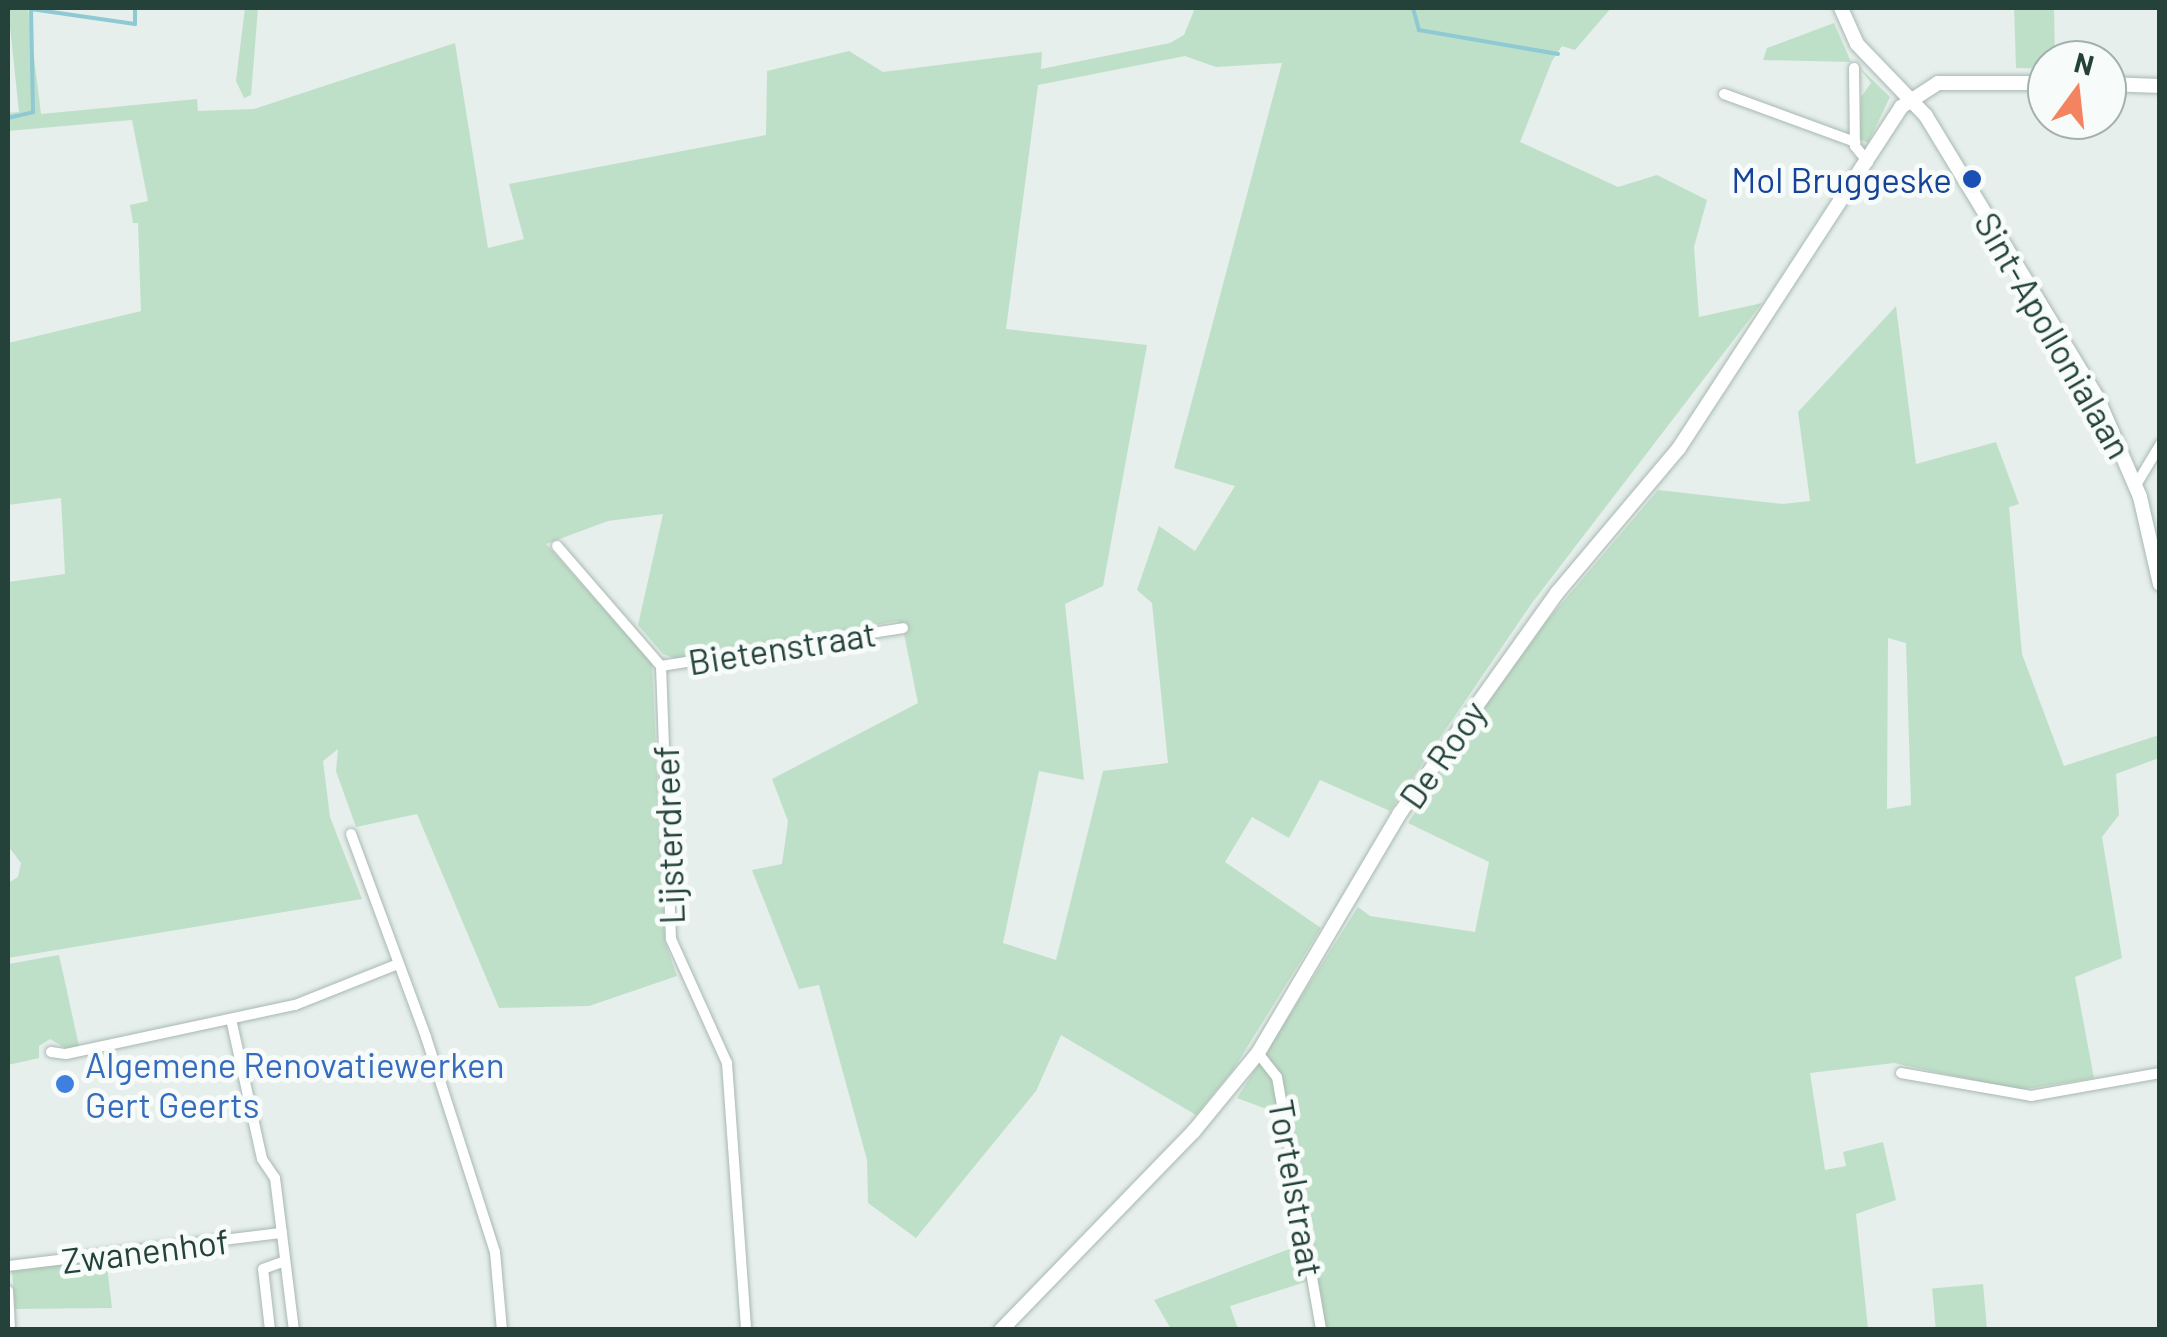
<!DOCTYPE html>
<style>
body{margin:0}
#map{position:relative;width:2167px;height:1337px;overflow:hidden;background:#e6efeb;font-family:Barlow,sans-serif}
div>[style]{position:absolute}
.green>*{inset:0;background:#bfe0c8;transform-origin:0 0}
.stream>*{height:4px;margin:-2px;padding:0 2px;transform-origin:2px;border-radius:2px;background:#8ec9d4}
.roads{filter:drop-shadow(0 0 2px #a8b8b2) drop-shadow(0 0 2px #a8b8b2)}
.street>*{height:10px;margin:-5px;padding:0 5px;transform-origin:5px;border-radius:5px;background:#fff}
.secondary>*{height:14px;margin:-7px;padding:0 7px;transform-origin:7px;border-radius:7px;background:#fff}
.dots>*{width:28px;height:28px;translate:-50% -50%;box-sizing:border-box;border:5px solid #f7fbf9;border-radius:50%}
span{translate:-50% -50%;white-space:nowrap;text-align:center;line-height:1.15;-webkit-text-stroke:10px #f7fbf9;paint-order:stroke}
.transit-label{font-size:35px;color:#164399}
.right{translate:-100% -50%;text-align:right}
.street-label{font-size:35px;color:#24423a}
.shop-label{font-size:35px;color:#366cbe}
.left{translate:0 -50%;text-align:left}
.frame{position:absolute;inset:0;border:10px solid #24423a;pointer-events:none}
.north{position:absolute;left:2027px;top:40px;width:100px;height:100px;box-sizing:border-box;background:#f7fbf9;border:2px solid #a3b1ad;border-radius:50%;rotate:15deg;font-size:28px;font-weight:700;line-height:40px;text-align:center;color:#24423a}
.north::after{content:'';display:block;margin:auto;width:35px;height:45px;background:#f4845f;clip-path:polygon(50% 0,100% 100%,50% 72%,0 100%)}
</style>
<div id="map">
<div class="green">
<i style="clip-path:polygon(evenodd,8px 8px,28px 8px,41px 114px,197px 99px,198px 111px,254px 109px,455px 43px,488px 248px,524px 239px,509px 184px,766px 135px,767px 71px,849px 51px,883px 72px,1042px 52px,1041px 69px,1170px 43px,1184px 35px,1195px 8px,1611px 8px,1575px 50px,1562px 46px,1552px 61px,1520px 142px,1618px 187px,1657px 175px,1707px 200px,1694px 247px,1699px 317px,1762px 303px,1532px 603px,1390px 811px,1320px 780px,1289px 838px,1252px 817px,1225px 862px,1321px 928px,1233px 1070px,1196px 1115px,1061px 1035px,1036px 1091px,916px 1238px,868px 1203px,867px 1160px,819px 985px,799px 989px,752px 870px,782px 864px,788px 821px,772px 779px,918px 703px,904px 634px,898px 621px,677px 659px,663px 654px,638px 625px,663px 514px,608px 521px,546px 544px,652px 663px,665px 942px,677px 976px,589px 1006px,499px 1008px,417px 814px,356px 827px,336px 771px,338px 749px,323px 761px,330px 817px,362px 899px,8px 958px,8px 883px,18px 877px,21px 863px,8px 846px,8px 582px,65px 574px,61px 498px,8px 505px,8px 343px,141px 311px,138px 223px,133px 223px,130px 205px,148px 201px,132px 120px,8px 131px,8px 113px,19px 112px,8px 8px,1185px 56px,1216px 67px,1282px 63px,1174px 468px,1235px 486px,1195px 551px,1159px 526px,1137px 590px,1152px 603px,1168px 763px,1103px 771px,1056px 960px,1003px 943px,1039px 771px,1084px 780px,1065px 604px,1103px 586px,1147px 345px,1006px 329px,1038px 85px,1185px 56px)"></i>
<i style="clip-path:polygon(245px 8px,258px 8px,251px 95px,244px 98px,236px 81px)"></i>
<i style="clip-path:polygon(2014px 8px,2054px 8px,2055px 60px,2047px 60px,2047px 69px,2016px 68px)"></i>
<i style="clip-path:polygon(1834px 23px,1851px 62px,1763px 60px,1767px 48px)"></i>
<i style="clip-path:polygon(1857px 65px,1890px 97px,1868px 143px,1860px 139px,1861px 97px,1871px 83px)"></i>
<i style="clip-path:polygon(evenodd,1896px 306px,1916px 464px,1996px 442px,2019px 504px,2009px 507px,2022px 654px,2064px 766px,2159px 735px,2159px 758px,2116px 774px,2119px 815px,2102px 837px,2122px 958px,2075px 977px,2094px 1078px,2020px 1090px,1894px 1063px,1810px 1073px,1825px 1170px,1846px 1166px,1843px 1152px,1883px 1142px,1896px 1200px,1856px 1214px,1868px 1329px,1326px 1329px,1318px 1278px,1230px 1306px,1238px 1329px,1171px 1329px,1154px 1300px,1316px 1239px,1288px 1117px,1237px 1098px,1358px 907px,1370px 916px,1475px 932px,1489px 862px,1408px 823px,1474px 722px,1546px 622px,1658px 490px,1783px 504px,1810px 501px,1798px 412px,1896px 306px,1888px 638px,1906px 643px,1911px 805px,1887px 809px,1888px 638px)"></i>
<i style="clip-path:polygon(59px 955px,79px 1046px,67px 1049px,50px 1039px,39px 1046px,39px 1058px,8px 1065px,8px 964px)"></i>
<i style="clip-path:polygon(106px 1258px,112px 1308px,15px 1309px,12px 1271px)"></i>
<i style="left:1983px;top:1284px;width:45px;height:51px;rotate:85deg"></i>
</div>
<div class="stream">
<i style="left:1413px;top:8px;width:23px;rotate:75deg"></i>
<i style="left:1419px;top:30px;width:141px;rotate:9.8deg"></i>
<i style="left:8px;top:118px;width:26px;rotate:-13deg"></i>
<i style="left:33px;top:112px;width:103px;rotate:-91.1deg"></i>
<i style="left:31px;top:9px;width:105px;rotate:8.2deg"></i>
<i style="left:135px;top:24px;width:16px;rotate:-90deg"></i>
</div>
<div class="roads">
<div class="street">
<i style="left:1854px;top:68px;width:78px;rotate:89.3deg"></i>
<i style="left:1855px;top:146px;width:21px;rotate:51deg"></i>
<i style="left:1724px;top:94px;width:140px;rotate:20.1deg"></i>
<i style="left:2136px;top:485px;width:47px;rotate:-59deg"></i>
<i style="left:557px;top:546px;width:159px;rotate:49.1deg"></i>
<i style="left:661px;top:666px;width:273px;rotate:87.9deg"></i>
<i style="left:671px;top:939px;width:136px;rotate:65.7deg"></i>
<i style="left:727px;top:1063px;width:268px;rotate:85.9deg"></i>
<i style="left:661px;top:666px;width:245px;rotate:-8.9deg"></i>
<i style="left:351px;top:834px;width:216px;rotate:69.7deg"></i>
<i style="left:426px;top:1037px;width:226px;rotate:72.2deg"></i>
<i style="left:495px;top:1252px;width:78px;rotate:84.9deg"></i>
<i style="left:231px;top:1019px;width:143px;rotate:77.5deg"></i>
<i style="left:262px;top:1159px;width:23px;rotate:56deg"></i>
<i style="left:275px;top:1178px;width:153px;rotate:82.9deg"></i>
<i style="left:51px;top:1052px;width:15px;rotate:8deg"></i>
<i style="left:66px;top:1054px;width:234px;rotate:-12.1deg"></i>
<i style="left:295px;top:1005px;width:111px;rotate:-21.7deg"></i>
<i style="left:1258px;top:1053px;width:31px;rotate:52deg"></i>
<i style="left:1277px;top:1077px;width:257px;rotate:80.1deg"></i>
<i style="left:1901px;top:1073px;width:132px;rotate:10deg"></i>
<i style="left:2031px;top:1096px;width:131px;rotate:-10.1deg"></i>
<i style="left:8px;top:1266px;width:276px;rotate:-6.9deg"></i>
<i style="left:8px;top:1291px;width:39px;rotate:87deg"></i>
<i style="left:270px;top:1330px;width:61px;rotate:-96.5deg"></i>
<i style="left:263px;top:1269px;width:23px;rotate:-20deg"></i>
</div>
<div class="secondary">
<i style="left:1841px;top:8px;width:39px;rotate:66deg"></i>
<i style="left:1857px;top:44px;width:100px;rotate:46.2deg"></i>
<i style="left:1926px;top:116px;width:329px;rotate:58.7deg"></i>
<i style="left:2097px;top:397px;width:109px;rotate:66.7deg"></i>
<i style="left:2140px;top:497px;width:89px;rotate:77.1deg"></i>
<i style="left:2107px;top:84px;width:53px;rotate:2.2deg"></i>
<i style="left:1001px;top:1330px;width:277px;rotate:-45.9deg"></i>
<i style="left:1194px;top:1131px;width:101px;rotate:-50.6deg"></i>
<i style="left:1258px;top:1053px;width:279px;rotate:-59.4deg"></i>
<i style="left:1400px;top:813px;width:270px;rotate:-54.5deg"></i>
<i style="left:1557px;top:593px;width:189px;rotate:-49.9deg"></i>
<i style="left:1679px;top:448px;width:407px;rotate:-56.9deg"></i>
<i style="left:1901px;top:107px;width:44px;rotate:-33deg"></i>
<i style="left:1938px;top:83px;width:109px"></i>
</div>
</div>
<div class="dots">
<i style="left:1972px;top:179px;background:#1a4fb4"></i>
<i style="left:65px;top:1084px;background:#3f7fe0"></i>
</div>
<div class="transit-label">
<span class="right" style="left:1952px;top:179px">Mol Bruggeske</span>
</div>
<div class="street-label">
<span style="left:2054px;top:335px;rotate:60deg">Sint-Apollonialaan</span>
<span style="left:782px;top:647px;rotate:-9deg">Bietenstraat</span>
<span style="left:1442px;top:754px;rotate:-55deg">De Rooy</span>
<span style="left:668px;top:835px;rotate:-92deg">Lijsterdreef</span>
<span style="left:1297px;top:1188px;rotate:80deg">Tortelstraat</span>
<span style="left:145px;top:1250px;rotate:-7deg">Zwanenhof</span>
</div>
<div class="shop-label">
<span class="left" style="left:85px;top:1084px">Algemene Renovatiewerken<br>Gert Geerts</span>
</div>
<div class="frame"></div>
<div class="north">N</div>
</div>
